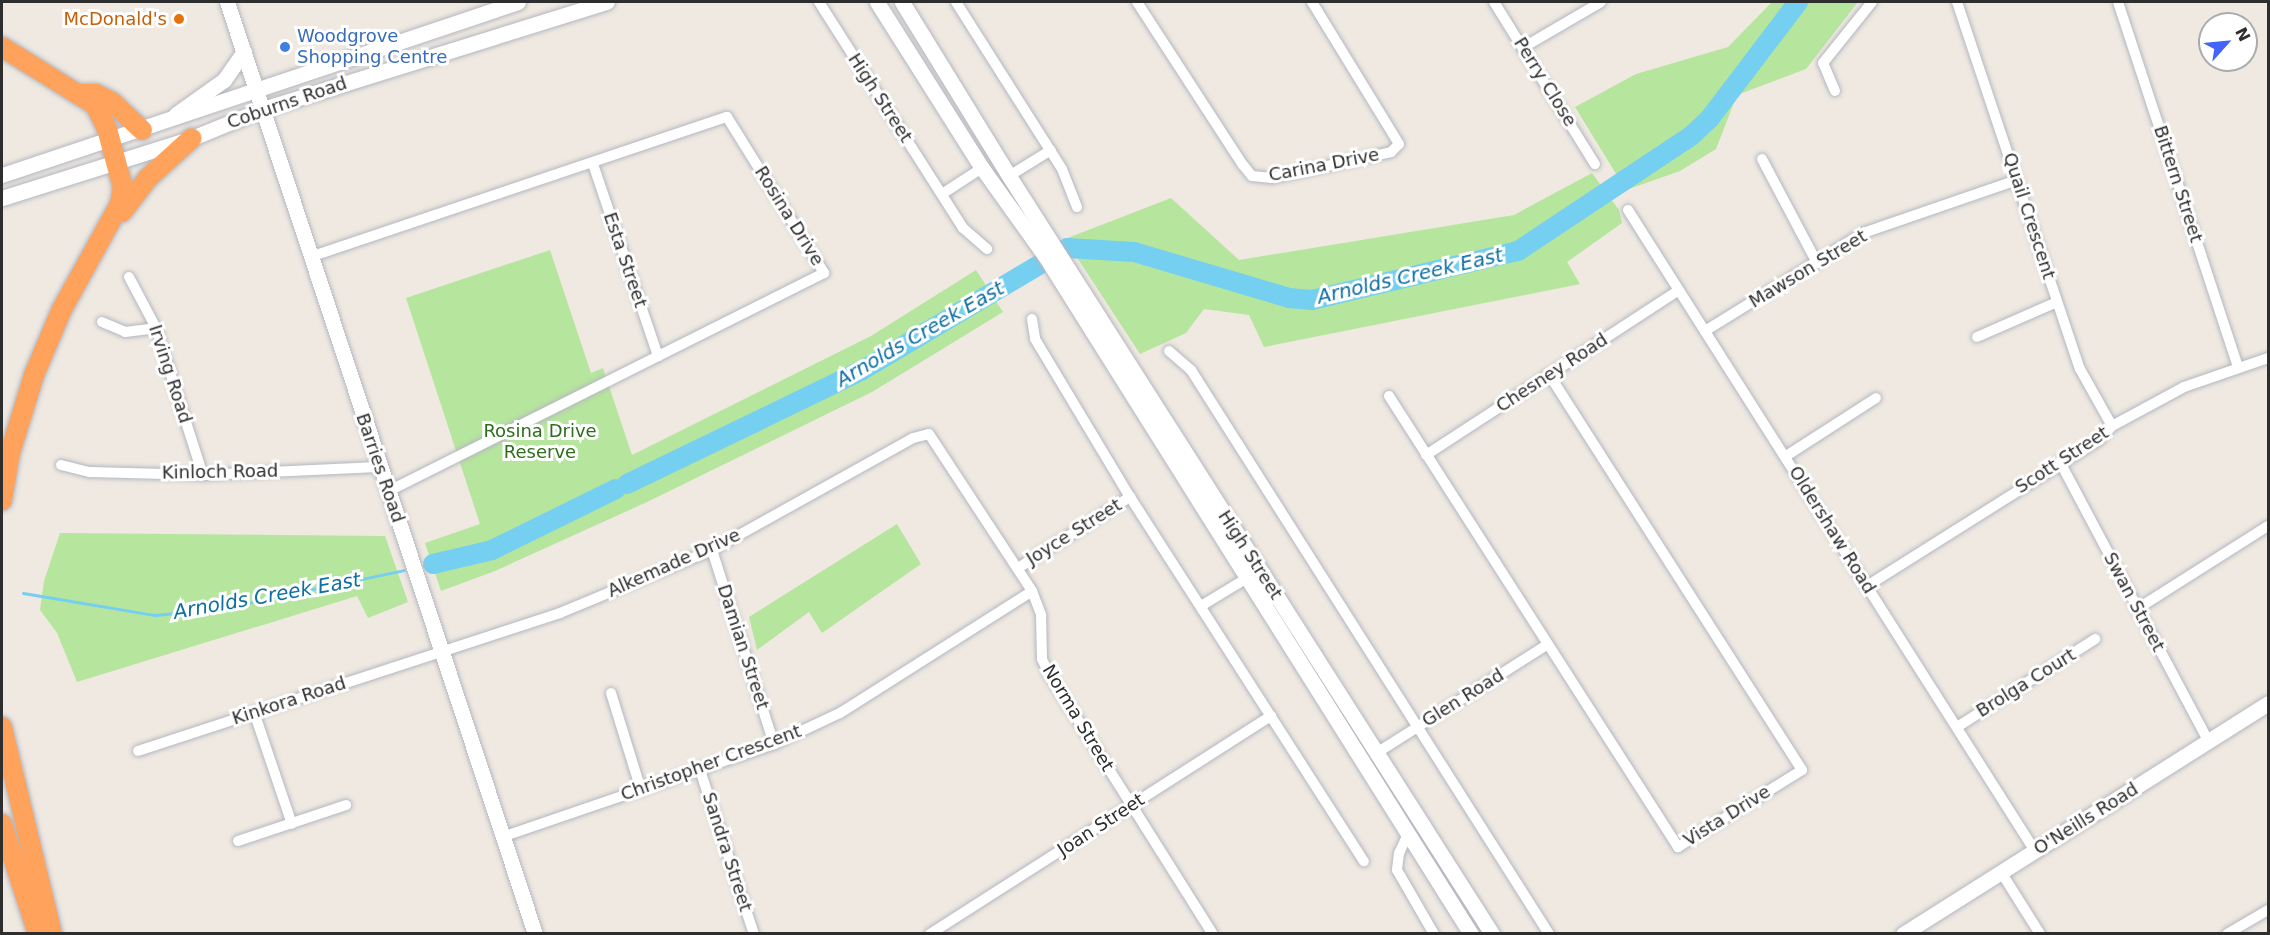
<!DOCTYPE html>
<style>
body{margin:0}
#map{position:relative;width:2270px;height:935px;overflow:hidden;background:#efe9e1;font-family:"DejaVu Sans",sans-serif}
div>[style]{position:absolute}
.green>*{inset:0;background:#b6e59e}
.stream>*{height:3px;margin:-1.5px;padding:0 1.5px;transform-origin:1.5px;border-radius:1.5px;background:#75cff0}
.river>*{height:20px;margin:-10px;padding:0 10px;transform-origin:10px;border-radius:10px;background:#75cff0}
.roads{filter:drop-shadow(0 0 2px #b4b7c1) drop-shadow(0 0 2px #b4b7c1)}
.street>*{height:10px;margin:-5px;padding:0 5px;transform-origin:5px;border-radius:5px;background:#fff}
.secondary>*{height:15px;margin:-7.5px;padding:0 7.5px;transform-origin:7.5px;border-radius:7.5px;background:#fff}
.highway>*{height:20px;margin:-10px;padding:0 10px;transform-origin:10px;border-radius:10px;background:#ffa35c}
.dots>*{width:16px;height:16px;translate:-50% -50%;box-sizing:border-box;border:3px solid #fff;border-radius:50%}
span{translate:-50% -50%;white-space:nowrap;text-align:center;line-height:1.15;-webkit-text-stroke:6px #fff;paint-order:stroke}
.food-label{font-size:18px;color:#c56008}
.right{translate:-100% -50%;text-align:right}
.shop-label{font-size:18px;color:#366cbe}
.left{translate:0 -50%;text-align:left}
.street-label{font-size:18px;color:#2e2e2e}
.park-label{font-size:18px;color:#2c6e1b}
.water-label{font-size:20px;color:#0d6fa3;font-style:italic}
.frame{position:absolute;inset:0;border:3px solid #2e2e2e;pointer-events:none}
.north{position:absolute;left:2198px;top:12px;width:60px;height:60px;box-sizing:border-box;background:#fff;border:2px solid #ababab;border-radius:50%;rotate:63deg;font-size:16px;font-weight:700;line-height:24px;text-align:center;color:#2e2e2e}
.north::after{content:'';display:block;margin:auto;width:21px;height:27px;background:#4264fb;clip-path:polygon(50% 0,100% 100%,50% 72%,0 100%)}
</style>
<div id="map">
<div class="green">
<i style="clip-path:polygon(1772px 2px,1858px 2px,1806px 69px,1737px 95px,1716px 149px,1680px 171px,1626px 190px,1575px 107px,1636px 74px,1728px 47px)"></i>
<i style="clip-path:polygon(1592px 173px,1619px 210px,1622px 223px,1567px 262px,1580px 284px,1264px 347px,1249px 315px,1204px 309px,1186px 333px,1140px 354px,1065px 239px,1171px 198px,1239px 260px,1514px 215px)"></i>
<i style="clip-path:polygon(550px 250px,591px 373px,603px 368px,632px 455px,871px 336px,976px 270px,1003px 312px,872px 392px,647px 502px,495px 571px,441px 591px,425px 543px,480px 524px,406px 298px)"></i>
<i style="clip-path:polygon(897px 524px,921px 564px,822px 633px,809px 612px,757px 650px,749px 617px)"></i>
<i style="clip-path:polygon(60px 533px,385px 536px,408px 602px,368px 618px,357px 596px,77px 682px,57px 633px,40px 610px,44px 581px)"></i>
</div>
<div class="stream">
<i style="left:424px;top:566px;width:9px;rotate:-13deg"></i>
<i style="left:23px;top:593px;width:134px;rotate:9.5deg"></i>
<i style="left:155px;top:615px;width:63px;rotate:-5.4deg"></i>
<i style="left:218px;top:609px;width:190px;rotate:-11.8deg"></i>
</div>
<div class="river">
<i style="left:627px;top:484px;width:260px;rotate:-25.8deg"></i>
<i style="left:861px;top:371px;width:240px;rotate:-30.8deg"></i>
<i style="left:1067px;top:248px;width:67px;rotate:3.4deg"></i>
<i style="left:1134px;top:252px;width:162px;rotate:16.5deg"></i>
<i style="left:1289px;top:298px;width:23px;rotate:5deg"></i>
<i style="left:1312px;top:300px;width:212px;rotate:-13.4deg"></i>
<i style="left:1518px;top:251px;width:208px;rotate:-33.6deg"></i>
<i style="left:1691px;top:136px;width:26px;rotate:-43deg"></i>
<i style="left:1710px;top:118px;width:146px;rotate:-52.8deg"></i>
<i style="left:433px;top:564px;width:61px;rotate:-13.3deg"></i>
<i style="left:492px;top:550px;width:138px;rotate:-26.2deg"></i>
</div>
<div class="roads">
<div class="street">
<i style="left:819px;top:2px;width:268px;rotate:57.5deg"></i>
<i style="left:963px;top:228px;width:32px;rotate:41deg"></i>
<i style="left:956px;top:2px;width:198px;rotate:57.6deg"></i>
<i style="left:1062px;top:169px;width:41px;rotate:68.5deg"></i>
<i style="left:1137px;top:2px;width:194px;rotate:57deg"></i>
<i style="left:1243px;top:165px;width:14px;rotate:51deg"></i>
<i style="left:1252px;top:176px;width:20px;rotate:6deg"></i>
<i style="left:1272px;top:178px;width:122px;rotate:-12.3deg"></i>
<i style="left:1391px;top:152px;width:11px;rotate:-45deg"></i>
<i style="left:1399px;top:144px;width:167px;rotate:-121.5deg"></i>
<i style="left:1494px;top:2px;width:191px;rotate:58.1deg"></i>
<i style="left:1957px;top:2px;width:387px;rotate:71.5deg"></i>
<i style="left:2080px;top:369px;width:65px;rotate:60.7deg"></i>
<i style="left:2118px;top:2px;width:384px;rotate:71.8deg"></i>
<i style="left:1524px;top:47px;width:89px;rotate:-30.3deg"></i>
<i style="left:1835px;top:91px;width:30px;rotate:-113deg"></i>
<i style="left:1823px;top:63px;width:78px;rotate:-51.2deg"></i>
<i style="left:1762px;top:159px;width:118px;rotate:62.1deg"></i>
<i style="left:593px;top:164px;width:203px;rotate:71.3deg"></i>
<i style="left:1009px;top:176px;width:49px;rotate:-31.8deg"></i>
<i style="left:942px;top:194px;width:48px;rotate:-33deg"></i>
<i style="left:1628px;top:210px;width:759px;rotate:57.59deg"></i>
<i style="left:310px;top:257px;width:440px;rotate:-18.6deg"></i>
<i style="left:727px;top:117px;width:184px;rotate:58.1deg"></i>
<i style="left:824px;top:273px;width:489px;rotate:153.4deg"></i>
<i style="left:129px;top:277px;width:58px;rotate:62.1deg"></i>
<i style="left:156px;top:328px;width:154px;rotate:72.3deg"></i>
<i style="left:1032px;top:319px;width:20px;rotate:81deg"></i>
<i style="left:1035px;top:339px;width:184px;rotate:59deg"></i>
<i style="left:1130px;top:497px;width:433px;rotate:57.3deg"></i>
<i style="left:102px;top:322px;width:25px;rotate:23deg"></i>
<i style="left:125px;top:332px;width:31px;rotate:-7deg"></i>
<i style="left:1705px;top:331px;width:186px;rotate:-31.8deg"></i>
<i style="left:1863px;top:233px;width:163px;rotate:-19deg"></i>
<i style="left:1977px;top:337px;width:87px;rotate:-23.6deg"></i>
<i style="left:1169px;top:351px;width:29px;rotate:41deg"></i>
<i style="left:1191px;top:370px;width:668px;rotate:57.59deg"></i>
<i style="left:1389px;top:396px;width:536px;rotate:57.35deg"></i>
<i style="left:1678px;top:847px;width:146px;rotate:-31.8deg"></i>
<i style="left:1802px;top:770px;width:470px;rotate:-122.6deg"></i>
<i style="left:1426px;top:455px;width:301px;rotate:-33.1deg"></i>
<i style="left:1786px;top:456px;width:107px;rotate:-32.8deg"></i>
<i style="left:2060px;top:462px;width:317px;rotate:62deg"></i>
<i style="left:61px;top:465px;width:30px;rotate:14deg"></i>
<i style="left:90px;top:472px;width:113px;rotate:1.5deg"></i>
<i style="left:203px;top:475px;width:176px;rotate:-2.6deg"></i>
<i style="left:712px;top:550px;width:204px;rotate:72.3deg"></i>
<i style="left:1018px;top:568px;width:133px;rotate:-32.4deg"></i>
<i style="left:1867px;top:586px;width:274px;rotate:-32.2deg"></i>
<i style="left:2099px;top:440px;width:19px;rotate:-47deg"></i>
<i style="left:2112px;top:426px;width:82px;rotate:-28.4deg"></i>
<i style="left:2184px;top:387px;width:89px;rotate:-19deg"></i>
<i style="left:1201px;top:606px;width:54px;rotate:-31.3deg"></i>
<i style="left:2137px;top:609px;width:155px;rotate:-32.4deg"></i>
<i style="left:611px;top:693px;width:102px;rotate:72.8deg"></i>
<i style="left:254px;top:712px;width:118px;rotate:71.3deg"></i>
<i style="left:1957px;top:727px;width:164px;rotate:-32.5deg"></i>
<i style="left:138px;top:751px;width:444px;rotate:-18.1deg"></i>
<i style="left:560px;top:613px;width:165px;rotate:-22.5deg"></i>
<i style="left:712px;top:550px;width:230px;rotate:-29.1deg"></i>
<i style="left:913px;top:438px;width:16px;rotate:-14deg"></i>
<i style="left:929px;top:434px;width:188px;rotate:56.7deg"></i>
<i style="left:1032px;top:591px;width:26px;rotate:69deg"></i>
<i style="left:1041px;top:615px;width:44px;rotate:88.7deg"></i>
<i style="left:1042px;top:659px;width:17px;rotate:65deg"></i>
<i style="left:1049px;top:674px;width:307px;rotate:57.8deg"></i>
<i style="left:1378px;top:752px;width:201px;rotate:-32.4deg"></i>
<i style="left:700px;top:770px;width:173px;rotate:71.8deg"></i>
<i style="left:1408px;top:834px;width:21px;rotate:115deg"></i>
<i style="left:1399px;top:853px;width:17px;rotate:97deg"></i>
<i style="left:1397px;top:870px;width:74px;rotate:60deg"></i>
<i style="left:502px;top:837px;width:287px;rotate:-18.9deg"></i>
<i style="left:774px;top:744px;width:73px;rotate:-25.2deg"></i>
<i style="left:840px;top:713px;width:227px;rotate:-32.4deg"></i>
<i style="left:238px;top:841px;width:114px;rotate:-18.4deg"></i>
<i style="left:2001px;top:872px;width:73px;rotate:57.8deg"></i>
<i style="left:930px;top:934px;width:405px;rotate:-32.6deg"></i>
<i style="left:2227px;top:934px;width:48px;rotate:-30.3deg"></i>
</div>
<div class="secondary">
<i style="left:227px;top:2px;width:982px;rotate:71.71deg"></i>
<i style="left:877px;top:2px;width:196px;rotate:57.7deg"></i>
<i style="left:982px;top:168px;width:108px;rotate:54.4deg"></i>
<i style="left:1045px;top:256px;width:801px;rotate:57.86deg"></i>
<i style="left:902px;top:2px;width:204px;rotate:58.4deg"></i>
<i style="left:1009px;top:176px;width:899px;rotate:57.49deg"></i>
<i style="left:176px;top:114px;width:59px;rotate:-35.3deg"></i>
<i style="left:224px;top:80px;width:35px;rotate:-55deg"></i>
<i style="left:2px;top:175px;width:544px;rotate:-18.53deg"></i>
<i style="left:2px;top:198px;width:199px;rotate:-17.5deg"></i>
<i style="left:192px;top:138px;width:77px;rotate:-22.2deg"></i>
<i style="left:263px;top:109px;width:360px;rotate:-17.3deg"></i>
<i style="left:1903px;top:934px;width:432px;rotate:-32.3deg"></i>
</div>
<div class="highway">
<i style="left:2px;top:47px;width:110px;rotate:31.9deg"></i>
<i style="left:95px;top:105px;width:27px;rotate:63deg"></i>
<i style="left:107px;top:129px;width:61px;rotate:74.8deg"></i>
<i style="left:123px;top:188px;width:16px;rotate:101deg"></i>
<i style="left:120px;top:204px;width:120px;rotate:118.9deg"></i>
<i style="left:62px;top:309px;width:72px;rotate:113deg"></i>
<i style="left:34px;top:375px;width:82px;rotate:107.1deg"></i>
<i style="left:10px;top:453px;width:48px;rotate:99.7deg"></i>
<i style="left:83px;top:94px;width:13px"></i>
<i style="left:96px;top:94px;width:18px;rotate:27deg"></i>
<i style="left:112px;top:102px;width:41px;rotate:43deg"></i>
<i style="left:122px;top:212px;width:43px;rotate:-52.6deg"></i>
<i style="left:148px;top:178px;width:59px;rotate:-42.3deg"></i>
<i style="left:2px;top:727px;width:213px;rotate:76.4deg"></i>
<i style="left:2px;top:824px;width:116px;rotate:71.9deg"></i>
</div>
</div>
<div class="dots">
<i style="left:179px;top:19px;background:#e8710a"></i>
<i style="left:285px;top:47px;background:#3f7fe0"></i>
</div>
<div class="food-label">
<span class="right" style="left:167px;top:19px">McDonald's</span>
</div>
<div class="shop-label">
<span class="left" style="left:297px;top:47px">Woodgrove<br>Shopping Centre</span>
</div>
<div class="street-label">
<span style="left:1545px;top:82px;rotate:58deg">Perry Close</span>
<span style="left:880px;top:98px;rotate:57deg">High Street</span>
<span style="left:287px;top:103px;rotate:-19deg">Coburns Road</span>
<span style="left:1324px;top:165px;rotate:-11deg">Carina Drive</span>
<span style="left:2178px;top:184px;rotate:72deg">Bittern Street</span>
<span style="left:789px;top:216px;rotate:58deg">Rosina Drive</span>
<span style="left:2029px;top:216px;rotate:72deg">Quail Crescent</span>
<span style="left:625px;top:260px;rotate:71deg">Esta Street</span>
<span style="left:1808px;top:269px;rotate:-31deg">Mawson Street</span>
<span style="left:1552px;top:373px;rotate:-33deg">Chesney Road</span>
<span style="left:170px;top:374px;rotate:72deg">Irving Road</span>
<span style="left:2062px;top:460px;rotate:-33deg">Scott Street</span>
<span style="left:380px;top:468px;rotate:71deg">Barries Road</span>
<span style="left:220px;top:472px;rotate:-1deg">Kinloch Road</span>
<span style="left:1832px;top:530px;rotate:58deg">Oldershaw Road</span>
<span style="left:1074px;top:532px;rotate:-32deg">Joyce Street</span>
<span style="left:1250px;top:555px;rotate:57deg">High Street</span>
<span style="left:674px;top:563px;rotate:-24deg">Alkemade Drive</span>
<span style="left:2134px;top:602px;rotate:62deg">Swan Street</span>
<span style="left:743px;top:647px;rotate:72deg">Damian Street</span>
<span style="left:2026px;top:683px;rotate:-32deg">Brolga Court</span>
<span style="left:1463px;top:698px;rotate:-32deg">Glen Road</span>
<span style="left:289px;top:701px;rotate:-18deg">Kinkora Road</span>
<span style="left:1078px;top:718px;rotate:59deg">Norma Street</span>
<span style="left:711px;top:763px;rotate:-20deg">Christopher Crescent</span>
<span style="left:1727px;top:816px;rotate:-32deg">Vista Drive</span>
<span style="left:2086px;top:819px;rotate:-32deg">O'Neills Road</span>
<span style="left:1101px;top:825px;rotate:-33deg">Joan Street</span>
<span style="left:727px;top:852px;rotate:72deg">Sandra Street</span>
</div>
<div class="park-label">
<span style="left:540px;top:442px">Rosina Drive<br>Reserve</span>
</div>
<div class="water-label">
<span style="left:1410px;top:276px;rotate:-13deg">Arnolds Creek East</span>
<span style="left:920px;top:334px;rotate:-30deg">Arnolds Creek East</span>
<span style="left:267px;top:596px;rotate:-10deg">Arnolds Creek East</span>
</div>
<div class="frame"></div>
<div class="north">N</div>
</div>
